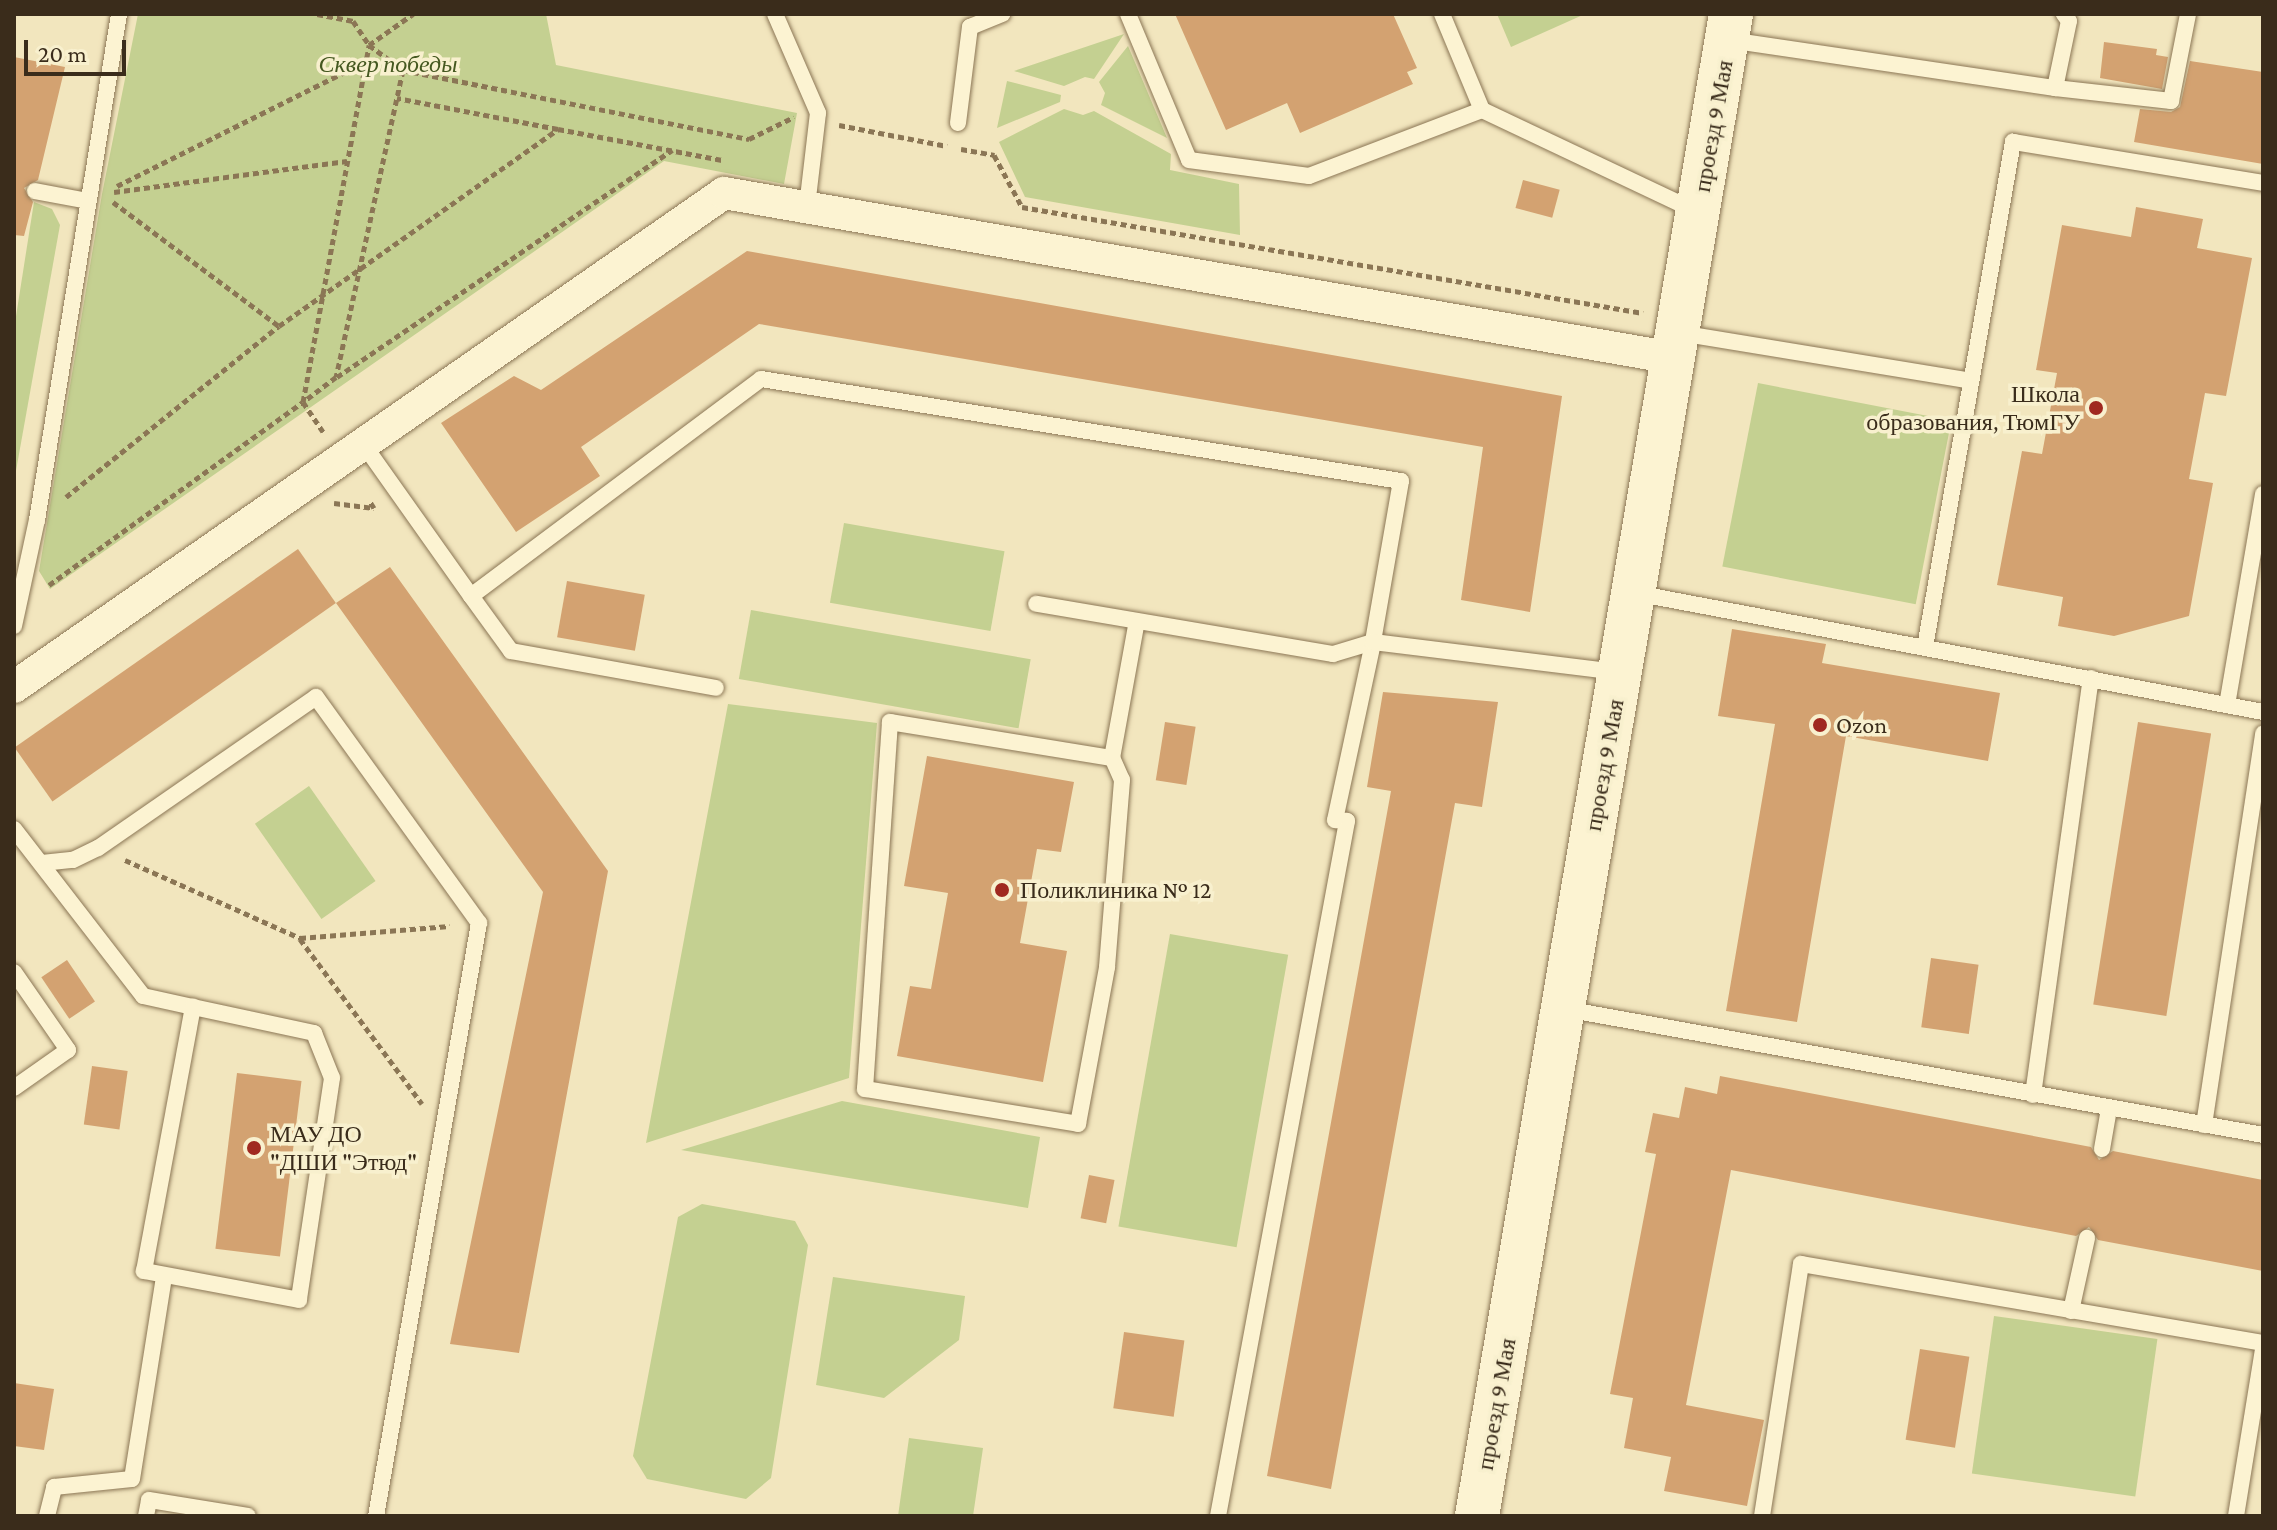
<!DOCTYPE html>
<meta charset="utf-8">
<style>
body{margin:0}
#map{position:relative;width:2277px;height:1530px;overflow:hidden;background:#f2e6be;font-family:"Crimson Pro",serif}
div>[style]{position:absolute}
.green>*{inset:0;background:#c4d091;transform-origin:0 0}
.building>*{inset:0;background:#d3a271;transform-origin:0 0}
.path>*{height:5px;margin-top:-2.5px;transform-origin:0;background:repeating-linear-gradient(90deg,#8b7655 0 6px,transparent 0 10px)}
.roads{filter:drop-shadow(0 0 2px #8b7655) drop-shadow(0 0 2px #8b7655)}
.lane>*{height:16px;margin:-8px;padding:0 8px;transform-origin:8px;border-radius:8px;background:#fcf3d2}
.street>*{height:32px;margin:-16px;padding:0 16px;transform-origin:16px;border-radius:16px;background:#fcf3d2}
.secondary>*{height:44px;margin:-22px;padding:0 22px;transform-origin:22px;border-radius:22px;background:#fcf3d2}
.dots>*{width:22px;height:22px;translate:-50% -50%;box-sizing:border-box;border:4px solid #f8f0ce;border-radius:50%}
span{translate:-50% -50%;white-space:nowrap;text-align:center;line-height:1.15;-webkit-text-stroke:7px #f8f0ce;paint-order:stroke}
.park-label{font-size:24px;color:#455820;font-style:italic}
.street-label{font-size:24px;color:#3a2c1b}
.poi-label{font-size:24px;color:#3a2c1b}
.right{translate:-100% -50%;text-align:right}
.left{translate:0 -50%;text-align:left}
.frame{position:absolute;inset:0;border:16px solid #3a2c1b;pointer-events:none}
.scale{position:absolute;left:24px;top:40px;width:102px;height:36px;box-sizing:border-box;border:4px solid #3a2c1b;border-top:0;padding-left:10px;font-size:24px;line-height:28px;white-space:nowrap;color:#3a2c1b;-webkit-text-stroke:6px #f8f0ce;paint-order:stroke}
</style>
<div id="map">
<div class="green">
<i style="clip-path:polygon(138px 14px,546px 14px,556px 65px,797px 113px,784px 184px,664px 161px,50px 589px,39px 571px,102px 194px)"></i>
<i style="clip-path:polygon(1497px 14px,1585px 14px,1511px 47px)"></i>
<i style="clip-path:polygon(1124px 34px,1094px 79px,1085px 77px,1064px 86px,1014px 71px)"></i>
<i style="clip-path:polygon(1128px 46px,1167px 138px,1101px 105px,1105px 93px,1099px 82px)"></i>
<i style="clip-path:polygon(1007px 81px,1061px 95px,1060px 102px,997px 128px)"></i>
<i style="clip-path:polygon(1064px 109px,1083px 115px,1094px 111px,1171px 154px,1170px 170px,1239px 184px,1240px 235px,1025px 197px,999px 142px)"></i>
<i style="clip-path:polygon(34px 202px,52px 209px,60px 225px,14px 482px,14px 329px)"></i>
<i style="left:1758px;top:383px;width:197px;height:187px;rotate:11deg"></i>
<i style="left:844px;top:523px;width:163px;height:81px;rotate:10deg"></i>
<i style="left:751px;top:610px;width:284px;height:70px;rotate:10deg"></i>
<i style="clip-path:polygon(728px 704px,877px 723px,849px 1078px,646px 1143px)"></i>
<i style="left:309px;top:786px;width:116px;height:66px;rotate:55deg"></i>
<i style="left:1170px;top:934px;width:120px;height:297px;rotate:10deg"></i>
<i style="clip-path:polygon(842px 1101px,1040px 1137px,1028px 1208px,681px 1150px)"></i>
<i style="clip-path:polygon(702px 1204px,795px 1221px,808px 1245px,771px 1478px,746px 1499px,647px 1479px,633px 1456px,678px 1217px)"></i>
<i style="clip-path:polygon(833px 1277px,965px 1296px,959px 1340px,884px 1398px,816px 1385px)"></i>
<i style="left:1994px;top:1316px;width:165px;height:159px;rotate:8deg"></i>
<i style="clip-path:polygon(909px 1438px,983px 1448px,973px 1516px,898px 1516px)"></i>
</div>
<div class="building">
<i style="clip-path:polygon(1175px 14px,1393px 14px,1417px 68px,1407px 72px,1413px 84px,1300px 133px,1287px 103px,1226px 130px)"></i>
<i style="clip-path:polygon(2104px 42px,2157px 49px,2156px 55px,2168px 57px,2162px 89px,2100px 78px)"></i>
<i style="clip-path:polygon(14px 57px,65px 67px,38px 180px,24px 188px,33px 202px,24px 236px,14px 235px)"></i>
<i style="clip-path:polygon(2190px 61px,2263px 72px,2263px 164px,2134px 142px,2140px 109px,2171px 112px,2180px 107px)"></i>
<i style="left:1523px;top:180px;width:38px;height:29px;rotate:15deg"></i>
<i style="clip-path:polygon(2136px 207px,2203px 219px,2197px 248px,2252px 258px,2226px 396px,2205px 393px,2189px 479px,2213px 483px,2189px 616px,2114px 636px,2058px 626px,2063px 597px,1997px 585px,2022px 451px,2042px 454px,2057px 373px,2036px 370px,2062px 225px,2131px 237px)"></i>
<i style="clip-path:polygon(747px 251px,1562px 396px,1530px 612px,1461px 600px,1483px 447px,759px 324px,581px 447px,600px 476px,516px 532px,441px 423px,514px 376px,541px 390px)"></i>
<i style="left:298px;top:549px;width:66px;height:346px;rotate:55deg"></i>
<i style="clip-path:polygon(390px 567px,608px 871px,519px 1353px,450px 1344px,543px 892px,336px 603px)"></i>
<i style="left:567px;top:581px;width:79px;height:57px;rotate:10deg"></i>
<i style="clip-path:polygon(1732px 629px,1826px 644px,1822px 663px,2000px 693px,1988px 761px,1846px 736px,1797px 1022px,1726px 1011px,1775px 724px,1718px 716px)"></i>
<i style="clip-path:polygon(1383px 692px,1498px 702px,1482px 807px,1455px 803px,1331px 1489px,1267px 1476px,1391px 791px,1367px 787px)"></i>
<i style="left:1165px;top:722px;width:31px;height:59px;rotate:9deg"></i>
<i style="left:2138px;top:722px;width:74px;height:286px;rotate:9deg"></i>
<i style="clip-path:polygon(927px 756px,1074px 782px,1061px 852px,1037px 849px,1020px 943px,1067px 951px,1043px 1082px,897px 1056px,910px 986px,931px 989px,948px 893px,904px 886px)"></i>
<i style="left:1931px;top:958px;width:48px;height:70px;rotate:8deg"></i>
<i style="left:67px;top:960px;width:50px;height:31px;rotate:56deg"></i>
<i style="left:92px;top:1066px;width:36px;height:59px;rotate:8deg"></i>
<i style="left:237px;top:1073px;width:65px;height:177px;rotate:7deg"></i>
<i style="clip-path:polygon(1720px 1076px,2091px 1147px,2099px 1160px,2113px 1151px,2263px 1180px,2263px 1271px,2098px 1240px,2089px 1227px,2076px 1236px,1731px 1170px,1686px 1405px,1764px 1420px,1747px 1506px,1664px 1491px,1671px 1457px,1624px 1448px,1633px 1398px,1610px 1394px,1656px 1154px,1645px 1152px,1653px 1113px,1679px 1118px,1685px 1087px,1717px 1094px)"></i>
<i style="left:1089px;top:1175px;width:26px;height:44px;rotate:11deg"></i>
<i style="left:1124px;top:1332px;width:61px;height:77px;rotate:8deg"></i>
<i style="left:1920px;top:1349px;width:50px;height:92px;rotate:9deg"></i>
<i style="clip-path:polygon(14px 1383px,54px 1389px,44px 1450px,14px 1446px)"></i>
</div>
<div class="path">
<i style="left:317px;top:14px;width:37px;rotate:11deg"></i>
<i style="left:353px;top:21px;width:29px;rotate:56deg"></i>
<i style="left:369px;top:45px;width:42px;rotate:36.3deg"></i>
<i style="left:403px;top:70px;width:353px;rotate:11.3deg"></i>
<i style="left:749px;top:139px;width:50px;rotate:-26.1deg"></i>
<i style="left:403px;top:70px;width:314px;rotate:102.3deg"></i>
<i style="left:336px;top:377px;width:41px;rotate:142.9deg"></i>
<i style="left:303px;top:402px;width:363px;rotate:-79.5deg"></i>
<i style="left:369px;top:45px;width:54px;rotate:-35.2deg"></i>
<i style="left:839px;top:125px;width:110px;rotate:11deg"></i>
<i style="left:558px;top:129px;width:167px;rotate:10.7deg"></i>
<i style="left:961px;top:149px;width:34px;rotate:10deg"></i>
<i style="left:994px;top:155px;width:59px;rotate:61.7deg"></i>
<i style="left:1022px;top:207px;width:630px;rotate:9.69deg"></i>
<i style="left:117px;top:186px;width:277px;rotate:-26.6deg"></i>
<i style="left:114px;top:192px;width:235px;rotate:-7.6deg"></i>
<i style="left:113px;top:202px;width:207px;rotate:36.8deg"></i>
<i style="left:279px;top:326px;width:342px;rotate:-35.2deg"></i>
<i style="left:558px;top:129px;width:164px;rotate:-169.1deg"></i>
<i style="left:337px;top:377px;width:405px;rotate:-34.1deg"></i>
<i style="left:66px;top:497px;width:273px;rotate:-38.8deg"></i>
<i style="left:334px;top:503px;width:40px;rotate:7.1deg"></i>
<i style="left:374px;top:508px;width:9px;rotate:-122deg"></i>
<i style="left:49px;top:585px;width:313px;rotate:-35.8deg"></i>
<i style="left:303px;top:402px;width:36px;rotate:56deg"></i>
<i style="left:125px;top:860px;width:192px;rotate:24deg"></i>
<i style="left:300px;top:938px;width:150px;rotate:-4.6deg"></i>
<i style="left:300px;top:939px;width:205px;rotate:53.5deg"></i>
</div>
<div class="roads">
<div class="lane">
<i style="left:775px;top:14px;width:108px;rotate:66.5deg"></i>
<i style="left:818px;top:113px;width:95px;rotate:96.7deg"></i>
<i style="left:1128px;top:14px;width:158px;rotate:67.3deg"></i>
<i style="left:1189px;top:160px;width:121px;rotate:7.6deg"></i>
<i style="left:1309px;top:176px;width:185px;rotate:-20.9deg"></i>
<i style="left:1482px;top:110px;width:104px;rotate:-112.6deg"></i>
<i style="left:1729px;top:40px;width:330px;rotate:8.4deg"></i>
<i style="left:2055px;top:88px;width:68px;rotate:-78.2deg"></i>
<i style="left:2069px;top:21px;width:9px;rotate:-126deg"></i>
<i style="left:2055px;top:88px;width:117px;rotate:6.4deg"></i>
<i style="left:2171px;top:101px;width:89px;rotate:-78.9deg"></i>
<i style="left:1482px;top:110px;width:234px;rotate:25.3deg"></i>
<i style="left:958px;top:123px;width:97px;rotate:-82.9deg"></i>
<i style="left:970px;top:27px;width:35px;rotate:-22deg"></i>
<i style="left:35px;top:191px;width:54px;rotate:10.7deg"></i>
<i style="left:1679px;top:333px;width:296px;rotate:9.3deg"></i>
<i style="left:364px;top:445px;width:185px;rotate:54.7deg"></i>
<i style="left:471px;top:596px;width:362px;rotate:-36.8deg"></i>
<i style="left:761px;top:379px;width:648px;rotate:9.06deg"></i>
<i style="left:1401px;top:481px;width:163px;rotate:99.9deg"></i>
<i style="left:1373px;top:642px;width:42px;rotate:163.3deg"></i>
<i style="left:1333px;top:654px;width:301px;rotate:-170.4deg"></i>
<i style="left:1635px;top:593px;width:639px;rotate:10.73deg"></i>
<i style="left:471px;top:596px;width:68px;rotate:54deg"></i>
<i style="left:511px;top:651px;width:208px;rotate:10.2deg"></i>
<i style="left:14px;top:626px;width:108px;rotate:-77.8deg"></i>
<i style="left:37px;top:520px;width:513px;rotate:-80.79deg"></i>
<i style="left:1925px;top:647px;width:513px;rotate:-80.12deg"></i>
<i style="left:2013px;top:142px;width:253px;rotate:9.3deg"></i>
<i style="left:2227px;top:705px;width:214px;rotate:-80.3deg"></i>
<i style="left:1112px;top:758px;width:225px;rotate:-170.8deg"></i>
<i style="left:890px;top:722px;width:368px;rotate:93.9deg"></i>
<i style="left:865px;top:1089px;width:216px;rotate:9.3deg"></i>
<i style="left:1078px;top:1124px;width:160px;rotate:-79.5deg"></i>
<i style="left:1107px;top:967px;width:188px;rotate:-85.4deg"></i>
<i style="left:1122px;top:780px;width:24px;rotate:-114deg"></i>
<i style="left:1112px;top:758px;width:139px;rotate:-79.7deg"></i>
<i style="left:14px;top:829px;width:211px;rotate:52.3deg"></i>
<i style="left:143px;top:996px;width:51px;rotate:12.4deg"></i>
<i style="left:193px;top:1007px;width:124px;rotate:12.1deg"></i>
<i style="left:314px;top:1033px;width:48px;rotate:68.2deg"></i>
<i style="left:332px;top:1078px;width:224px;rotate:98.5deg"></i>
<i style="left:299px;top:1300px;width:158px;rotate:-169.4deg"></i>
<i style="left:144px;top:1271px;width:269px;rotate:-79.5deg"></i>
<i style="left:42px;top:863px;width:31px;rotate:-6deg"></i>
<i style="left:73px;top:860px;width:28px;rotate:-26deg"></i>
<i style="left:98px;top:848px;width:265px;rotate:-34.7deg"></i>
<i style="left:316px;top:697px;width:279px;rotate:54.2deg"></i>
<i style="left:479px;top:923px;width:602px;rotate:99.85deg"></i>
<i style="left:14px;top:972px;width:95px;rotate:55.3deg"></i>
<i style="left:68px;top:1050px;width:66px;rotate:144.9deg"></i>
<i style="left:1565px;top:1009px;width:709px;rotate:10.23deg"></i>
<i style="left:2033px;top:1095px;width:421px;rotate:-82.1deg"></i>
<i style="left:2204px;top:1125px;width:396px;rotate:-81.4deg"></i>
<i style="left:2102px;top:1149px;width:41px;rotate:-80.1deg"></i>
<i style="left:2071px;top:1311px;width:75px;rotate:-77.6deg"></i>
<i style="left:47px;top:1516px;width:30px;rotate:-76deg"></i>
<i style="left:54px;top:1487px;width:78px;rotate:-5.9deg"></i>
<i style="left:132px;top:1479px;width:206px;rotate:-81deg"></i>
<i style="left:146px;top:1516px;width:16px;rotate:-79deg"></i>
<i style="left:149px;top:1500px;width:100px;rotate:9.2deg"></i>
<i style="left:1218px;top:1516px;width:707px;rotate:-79.48deg"></i>
<i style="left:1347px;top:821px;width:12px;rotate:-175deg"></i>
<i style="left:1335px;top:820px;width:182px;rotate:-77.9deg"></i>
<i style="left:1373px;top:642px;width:247px;rotate:7deg"></i>
<i style="left:1762px;top:1516px;width:255px;rotate:-81.2deg"></i>
<i style="left:1801px;top:1264px;width:469px;rotate:9.7deg"></i>
<i style="left:2236px;top:1516px;width:168px;rotate:-80.8deg"></i>
</div>
<div class="street">
<i style="left:14px;top:687px;width:865px;rotate:-34.83deg"></i>
<i style="left:724px;top:193px;width:963px;rotate:9.86deg"></i>
</div>
<div class="secondary">
<i style="left:1477px;top:1516px;width:1523px;rotate:-80.4deg"></i>
</div>
</div>
<div class="dots">
<i style="left:2096px;top:408px;background:#a02920"></i>
<i style="left:1820px;top:725px;background:#a02920"></i>
<i style="left:1002px;top:890px;background:#a02920"></i>
<i style="left:254px;top:1148px;background:#a02920"></i>
</div>
<div class="park-label">
<span style="left:388px;top:64px">Сквер победы</span>
</div>
<div class="street-label">
<span style="left:1713px;top:126px;rotate:-80deg">проезд 9 Мая</span>
<span style="left:1604px;top:765px;rotate:-80deg">проезд 9 Мая</span>
<span style="left:1496px;top:1404px;rotate:-80deg">проезд 9 Мая</span>
</div>
<div class="poi-label">
<span class="right" style="left:2080px;top:408px">Школа<br>образования, ТюмГУ</span>
<span class="left" style="left:1836px;top:725px">Ozon</span>
<span class="left" style="left:1020px;top:890px">Поликлиника № 12</span>
<span class="left" style="left:270px;top:1148px">МАУ ДО<br>"ДШИ "Этюд"</span>
</div>
<div class="frame"></div>
<div class="scale">20 m</div>
</div>
